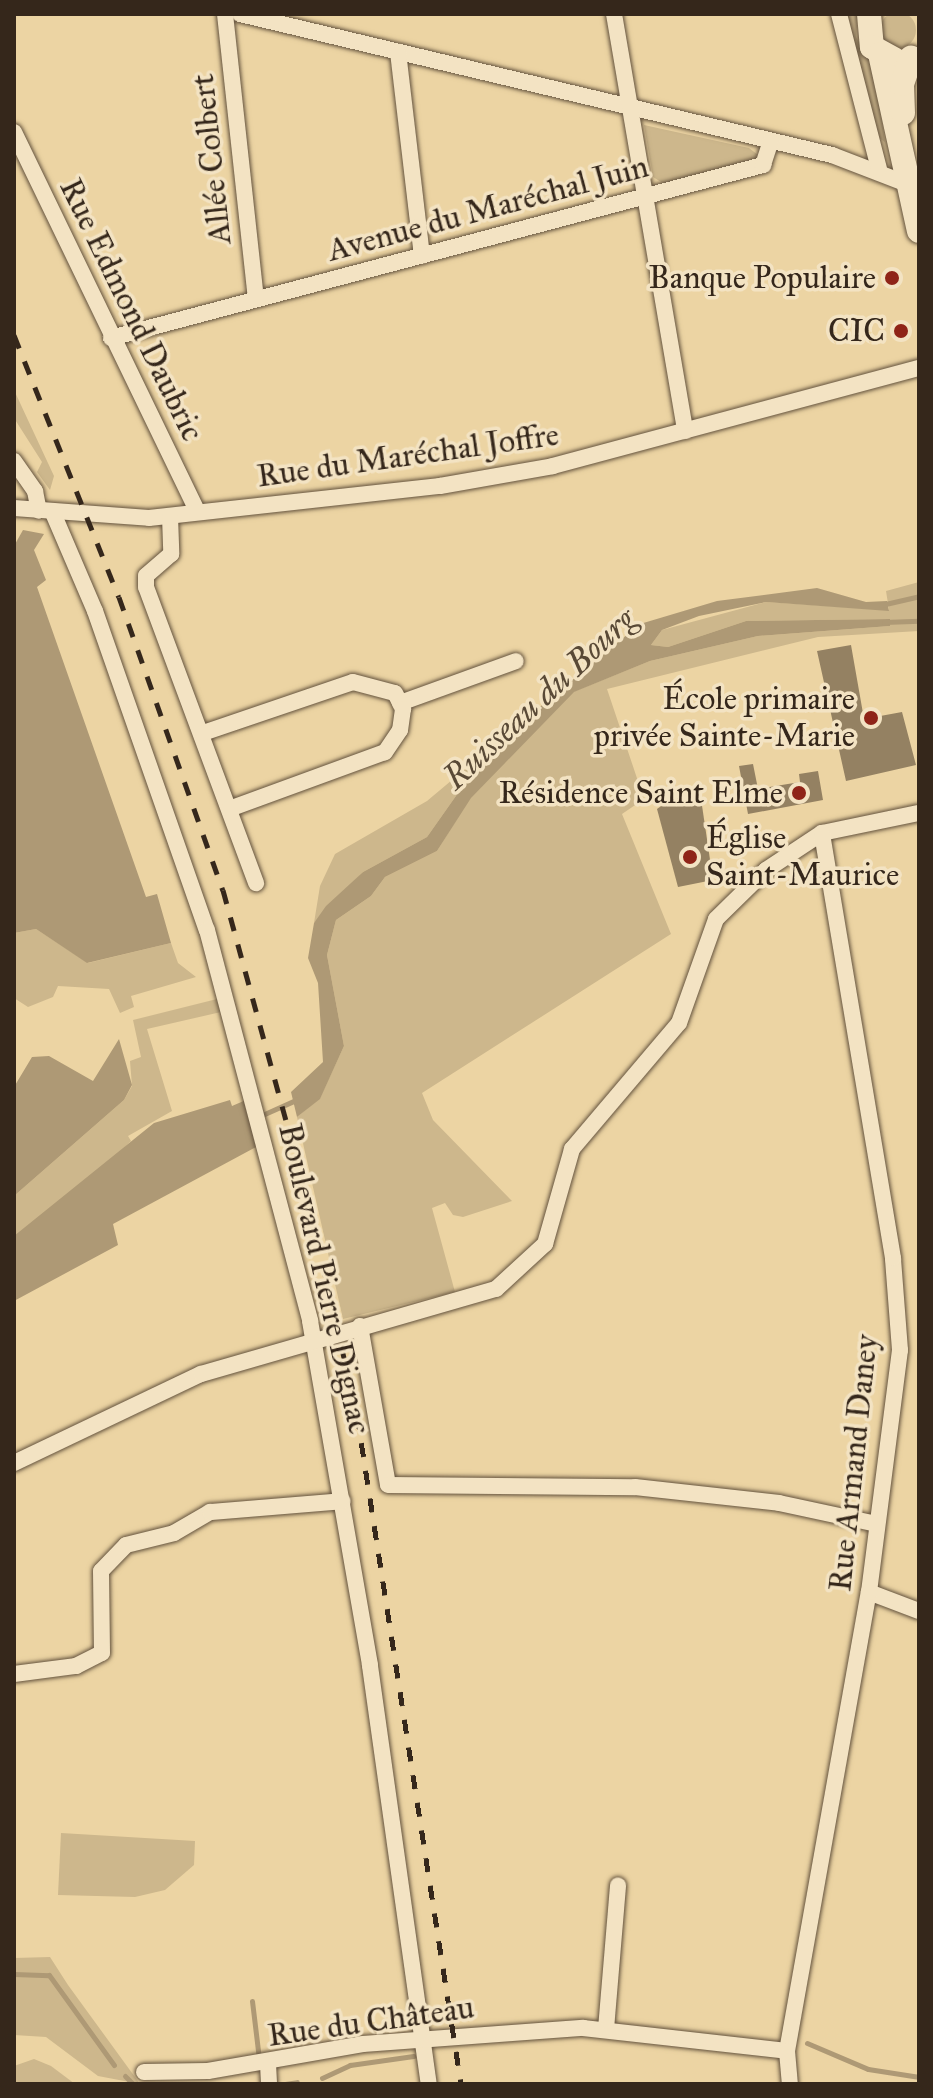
<!DOCTYPE html>
<meta charset="utf-8">
<style>
body{margin:0}
#map{position:relative;width:933px;height:2098px;overflow:hidden;background:#ecd4a3;font-family:"IM FELL Great Primer",serif}
div>[style]{position:absolute}
.green>*{inset:0;background:#cdb78c}
.round{border-radius:50%}
.water>*{inset:0;background:#ae9975}
.stream>*{height:5px;margin:-2.5px;padding:0 2.5px;transform-origin:2.5px;border-radius:2.5px;background:#ae9975}
.building>*{inset:0;background:#948162}
.roads{filter:drop-shadow(0 0 2px #63523d) drop-shadow(0 0 2px #63523d)}
.minor>*{height:16px;margin:-8px;padding:0 8px;transform-origin:8px;border-radius:8px;background:#f3e3c3}
.secondary>*{height:24px;margin:-12px;padding:0 12px;transform-origin:12px;border-radius:12px;background:#f3e3c3}
.rail>*{height:5px;margin-top:-2.5px;transform-origin:0;background:repeating-linear-gradient(90deg,#35271b 0 14px,transparent 0 28px)}
.dots>*{width:22px;height:22px;translate:-50% -50%;box-sizing:border-box;border:4px solid #f3e3c3;border-radius:50%}
span{translate:-50% -50%;white-space:nowrap;text-align:center;line-height:1.15;-webkit-text-stroke:7px #f3e3c3;paint-order:stroke}
.street-label{font-size:32px;color:#35271b}
.poi-label{font-size:32px;color:#35271b}
.right{translate:-100% -50%;text-align:right}
.left{translate:0 -50%;text-align:left}
.water-label{font-size:34px;color:#594936;font-style:italic}
.frame{position:absolute;inset:0;border:16px solid #35271b;pointer-events:none}
</style>
<div id="map">
<div class="green">
<i class="round" style="left:880px;top:12px;width:36px;height:36px"></i>
<i style="clip-path:polygon(847px 14px,858px 14px,856px 37px,874px 68px,885px 142px,879px 138px)"></i>
<i style="clip-path:polygon(644px 125px,749px 148px,758px 155px,754px 161px,666px 185px,653px 177px)"></i>
<i style="clip-path:polygon(14px 390px,54px 476px,50px 490px,37px 472px,42px 462px,14px 418px)"></i>
<i style="clip-path:polygon(919px 582px,919px 631px,818px 637px,607px 689px,644px 799px,622px 814px,671px 934px,422px 1093px,433px 1120px,512px 1201px,463px 1217px,453px 1215px,445px 1203px,432px 1208px,455px 1292px,343px 1319px,297px 1117px,320px 1098px,344px 1046px,327px 955px,336px 920px,371px 896px,385px 877px,437px 851px,470px 798px,573px 692px,650px 661px,758px 636px,890px 626px,889px 619px,746px 621px,668px 647px,651px 645px,662px 630px,766px 602px,889px 610px,886px 591px)"></i>
<i style="clip-path:polygon(489px 749px,427px 837px,363px 872px,314px 923px,320px 886px,335px 854px,427px 801px)"></i>
<i style="clip-path:polygon(36px 929px,88px 963px,171px 943px,178px 963px,196px 977px,131px 996px,134px 1007px,120px 1013px,109px 989px,58px 986px,53px 997px,28px 1007px,14px 998px,14px 933px)"></i>
<i style="clip-path:polygon(217px 999px,221px 1012px,147px 1029px,172px 1111px,128px 1136px,131px 1141px,14px 1253px,14px 1196px,124px 1100px,132px 1086px,130px 1061px,141px 1057px,133px 1020px)"></i>
<i style="clip-path:polygon(61px 1833px,195px 1841px,194px 1865px,165px 1890px,135px 1897px,58px 1895px)"></i>
<i style="clip-path:polygon(50px 1957px,68px 1985px,140px 2084px,98px 2076px,46px 2037px,14px 2035px,14px 1958px)"></i>
<i style="clip-path:polygon(34px 2059px,51px 2066px,75px 2084px,14px 2084px,14px 2066px)"></i>
</div>
<div class="water">
<i style="clip-path:polygon(23px 530px,44px 534px,34px 550px,46px 580px,37px 587px,146px 897px,157px 894px,171px 943px,87px 963px,36px 929px,14px 933px,14px 546px)"></i>
<i style="clip-path:polygon(817px 588px,866px 602px,887px 601px,889px 611px,766px 602px,699px 616px,662px 630px,651px 645px,668px 647px,746px 621px,890px 619px,890px 626px,758px 636px,650px 661px,574px 692px,471px 798px,437px 851px,385px 877px,371px 896px,336px 920px,327px 955px,344px 1046px,320px 1099px,297px 1117px,291px 1092px,323px 1062px,318px 983px,308px 958px,314px 923px,326px 906px,363px 872px,427px 837px,489px 749px,640px 624px,717px 601px)"></i>
<i style="clip-path:polygon(119px 1039px,132px 1085px,124px 1100px,14px 1196px,14px 1087px,32px 1057px,49px 1056px,93px 1081px)"></i>
<i style="clip-path:polygon(230px 1100px,232px 1106px,246px 1100px,258px 1146px,113px 1224px,118px 1245px,14px 1301px,14px 1236px,154px 1123px)"></i>
</div>
<div class="stream">
<i style="left:881px;top:605px;width:39px;rotate:-13deg"></i>
<i style="left:884px;top:622px;width:35px;rotate:-2deg"></i>
<i style="left:260px;top:1116px;width:42px;rotate:-24.1deg"></i>
<i style="left:14px;top:1974px;width:35px;rotate:2deg"></i>
<i style="left:49px;top:1975px;width:111px;rotate:54.2deg"></i>
<i style="left:252px;top:2001px;width:58px;rotate:83.1deg"></i>
<i style="left:807px;top:2043px;width:66px;rotate:23.1deg"></i>
<i style="left:868px;top:2069px;width:52px;rotate:8.9deg"></i>
<i style="left:125px;top:2076px;width:11px;rotate:45deg"></i>
<i style="left:322px;top:2078px;width:31px;rotate:-25deg"></i>
<i style="left:350px;top:2065px;width:64px;rotate:-8.1deg"></i>
<i style="left:285px;top:2084px;width:12px;rotate:-9deg"></i>
</div>
<div class="building">
<i style="clip-path:polygon(851px 645px,864px 719px,902px 712px,916px 765px,846px 781px,817px 651px)"></i>
<i style="clip-path:polygon(753px 764px,758px 789px,800px 782px,799px 774px,818px 771px,823px 800px,748px 814px,739px 766px)"></i>
<i style="clip-path:polygon(689px 786px,700px 792px,713px 880px,678px 887px,657px 809px)"></i>
</div>
<div class="roads">
<div class="minor">
<i style="left:225px;top:14px;width:286px;rotate:83.8deg"></i>
<i style="left:240px;top:14px;width:609px;rotate:13.4deg"></i>
<i style="left:832px;top:155px;width:80px;rotate:21.1deg"></i>
<i style="left:614px;top:14px;width:423px;rotate:80.3deg"></i>
<i style="left:839px;top:14px;width:160px;rotate:75.5deg"></i>
<i style="left:398px;top:52px;width:205px;rotate:83.3deg"></i>
<i style="left:14px;top:132px;width:422px;rotate:64.2deg"></i>
<i style="left:111px;top:338px;width:675px;rotate:-14.86deg"></i>
<i style="left:763px;top:165px;width:25px;rotate:-72deg"></i>
<i style="left:14px;top:461px;width:37px;rotate:55deg"></i>
<i style="left:35px;top:491px;width:20px;rotate:79deg"></i>
<i style="left:14px;top:508px;width:135px;rotate:4.2deg"></i>
<i style="left:149px;top:518px;width:293px;rotate:-6.3deg"></i>
<i style="left:440px;top:486px;width:115px;rotate:-10deg"></i>
<i style="left:553px;top:466px;width:379px;rotate:-15deg"></i>
<i style="left:53px;top:513px;width:107px;rotate:66.8deg"></i>
<i style="left:95px;top:611px;width:338px;rotate:70.7deg"></i>
<i style="left:207px;top:930px;width:404px;rotate:75.2deg"></i>
<i style="left:310px;top:1321px;width:350px;rotate:80.1deg"></i>
<i style="left:370px;top:1666px;width:422px;rotate:82deg"></i>
<i style="left:170px;top:516px;width:38px;rotate:88deg"></i>
<i style="left:171px;top:554px;width:33px;rotate:139deg"></i>
<i style="left:146px;top:576px;width:11px;rotate:90deg"></i>
<i style="left:146px;top:587px;width:316px;rotate:69.6deg"></i>
<i style="left:400px;top:703px;width:123px;rotate:-19.9deg"></i>
<i style="left:203px;top:733px;width:158px;rotate:-18.8deg"></i>
<i style="left:353px;top:682px;width:43px;rotate:14.7deg"></i>
<i style="left:395px;top:693px;width:18px;rotate:63deg"></i>
<i style="left:403px;top:709px;width:21px;rotate:98deg"></i>
<i style="left:400px;top:730px;width:27px;rotate:124deg"></i>
<i style="left:385px;top:752px;width:166px;rotate:159.9deg"></i>
<i style="left:360px;top:1326px;width:161px;rotate:80deg"></i>
<i style="left:388px;top:1485px;width:247px;rotate:0.5deg"></i>
<i style="left:635px;top:1487px;width:145px;rotate:6.3deg"></i>
<i style="left:779px;top:1503px;width:100px;rotate:12.1deg"></i>
<i style="left:14px;top:1463px;width:207px;rotate:-25.5deg"></i>
<i style="left:201px;top:1374px;width:307px;rotate:-16.1deg"></i>
<i style="left:496px;top:1289px;width:67px;rotate:-42.6deg"></i>
<i style="left:545px;top:1244px;width:99px;rotate:-74.1deg"></i>
<i style="left:572px;top:1149px;width:165px;rotate:-49.7deg"></i>
<i style="left:679px;top:1023px;width:110px;rotate:-70.4deg"></i>
<i style="left:716px;top:919px;width:70px;rotate:-44.4deg"></i>
<i style="left:766px;top:870px;width:67px;rotate:-33.5deg"></i>
<i style="left:822px;top:833px;width:99px;rotate:-11.7deg"></i>
<i style="left:869px;top:1592px;width:53px;rotate:20.8deg"></i>
<i style="left:14px;top:1674px;width:63px;rotate:-7.4deg"></i>
<i style="left:76px;top:1666px;width:29px;rotate:-27deg"></i>
<i style="left:102px;top:1653px;width:82px;rotate:-90.7deg"></i>
<i style="left:101px;top:1571px;width:36px;rotate:-46deg"></i>
<i style="left:126px;top:1545px;width:49px;rotate:-14deg"></i>
<i style="left:174px;top:1533px;width:42px;rotate:-30.3deg"></i>
<i style="left:210px;top:1512px;width:133px;rotate:-4.7deg"></i>
<i style="left:606px;top:2029px;width:144px;rotate:-85.2deg"></i>
<i style="left:787px;top:2051px;width:466px;rotate:-79.9deg"></i>
<i style="left:869px;top:1592px;width:244px;rotate:-82.7deg"></i>
<i style="left:900px;top:1350px;width:92px;rotate:-94.4deg"></i>
<i style="left:893px;top:1258px;width:431px;rotate:-99.5deg"></i>
<i style="left:268px;top:2064px;width:20px;rotate:87deg"></i>
<i style="left:144px;top:2072px;width:64px;rotate:-0.9deg"></i>
<i style="left:208px;top:2071px;width:157px;rotate:-9.9deg"></i>
<i style="left:363px;top:2044px;width:221px;rotate:-4.2deg"></i>
<i style="left:583px;top:2028px;width:205px;rotate:6.4deg"></i>
<i style="left:787px;top:2051px;width:33px;rotate:85deg"></i>
</div>
<div class="secondary">
<i style="left:869px;top:14px;width:33px;rotate:85deg"></i>
<i style="left:872px;top:47px;width:25px;rotate:29deg"></i>
<i style="left:880px;top:54px;width:181px;rotate:77.6deg"></i>
<i style="left:903px;top:113px;width:29px;rotate:-92deg"></i>
<i style="left:902px;top:84px;width:28px;rotate:-71deg"></i>
</div>
</div>
<div class="rail">
<i style="left:14px;top:335px;width:282px;rotate:68.2deg"></i>
<i style="left:119px;top:597px;width:311px;rotate:70.5deg"></i>
<i style="left:223px;top:890px;width:330px;rotate:74.7deg"></i>
<i style="left:310px;top:1208px;width:212px;rotate:77.2deg"></i>
<i style="left:357px;top:1415px;width:677px;rotate:81.16deg"></i>
</div>
<div class="dots">
<i style="left:892px;top:278px;background:#8f2418"></i>
<i style="left:901px;top:331px;background:#8f2418"></i>
<i style="left:871px;top:718px;background:#8f2418"></i>
<i style="left:799px;top:793px;background:#8f2418"></i>
<i style="left:690px;top:857px;background:#8f2418"></i>
</div>
<div class="street-label">
<span style="left:212px;top:159px;rotate:-96deg">Allée Colbert</span>
<span style="left:488px;top:209px;rotate:-15deg">Avenue du Maréchal Juin</span>
<span style="left:131px;top:310px;rotate:64deg">Rue Edmond Daubric</span>
<span style="left:408px;top:456px;rotate:-8deg">Rue du Maréchal Joffre</span>
<span style="left:324px;top:1279px;rotate:77deg">Boulevard Pierre Dignac</span>
<span style="left:854px;top:1463px;rotate:-84deg">Rue Armand Daney</span>
<span style="left:371px;top:2022px;rotate:-8deg">Rue du Château</span>
</div>
<div class="poi-label">
<span class="right" style="left:876px;top:278px">Banque Populaire</span>
<span class="right" style="left:885px;top:331px">CIC</span>
<span class="right" style="left:855px;top:718px">École primaire<br>privée Sainte-Marie</span>
<span class="right" style="left:783px;top:793px">Résidence Saint Elme</span>
<span class="left" style="left:706px;top:857px">Église<br>Saint-Maurice</span>
</div>
<div class="water-label">
<span style="left:539px;top:698px;rotate:-43deg">Ruisseau du Bourg</span>
</div>
<div class="frame"></div>
</div>
